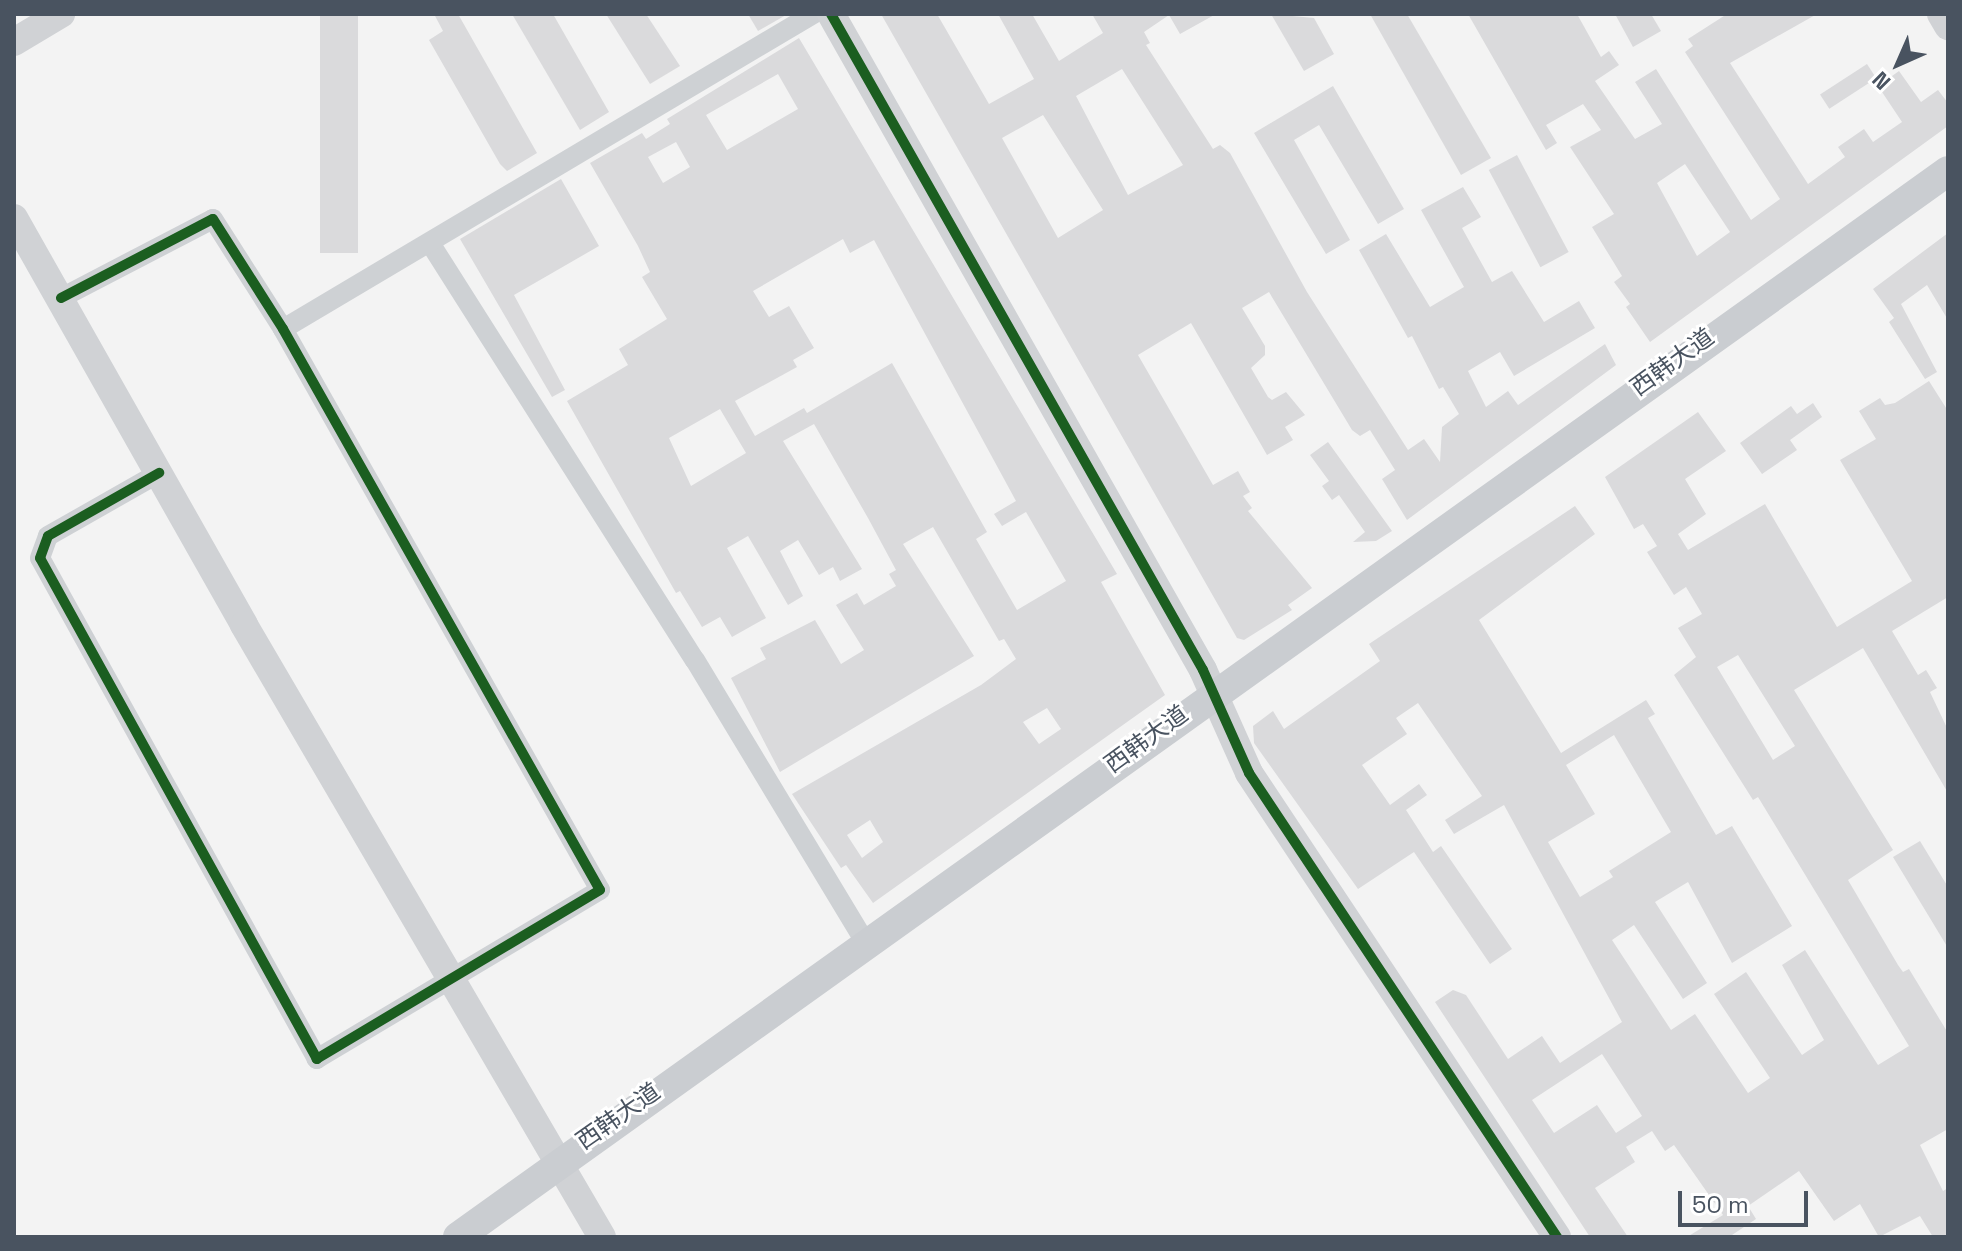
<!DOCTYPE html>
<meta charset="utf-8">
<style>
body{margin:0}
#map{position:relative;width:1962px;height:1251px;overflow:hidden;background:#f3f3f3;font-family:"Space Grotesk","Noto Sans SC",sans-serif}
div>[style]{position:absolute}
.building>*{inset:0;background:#dadadc;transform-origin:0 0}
.street>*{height:20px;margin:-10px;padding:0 10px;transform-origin:10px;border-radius:10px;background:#ced1d4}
.secondary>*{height:28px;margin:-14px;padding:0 14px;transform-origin:14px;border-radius:14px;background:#d0d2d5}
.primary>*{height:30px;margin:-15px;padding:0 15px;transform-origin:15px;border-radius:15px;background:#cacdd1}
.cycleway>*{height:10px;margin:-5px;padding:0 5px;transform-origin:5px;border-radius:5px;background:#1b5e20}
span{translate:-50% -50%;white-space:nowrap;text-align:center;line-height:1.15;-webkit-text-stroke:6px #fff;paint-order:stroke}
.street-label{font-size:24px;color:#495360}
.frame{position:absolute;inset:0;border:16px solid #495360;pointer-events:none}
.north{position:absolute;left:1858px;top:24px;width:80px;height:80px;-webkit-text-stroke:6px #fff;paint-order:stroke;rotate:225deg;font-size:22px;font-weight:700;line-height:32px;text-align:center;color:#495360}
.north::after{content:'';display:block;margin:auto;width:28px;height:36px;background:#495360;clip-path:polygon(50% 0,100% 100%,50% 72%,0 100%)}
.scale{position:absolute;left:1678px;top:1191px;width:130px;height:36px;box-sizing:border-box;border:4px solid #495360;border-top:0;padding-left:10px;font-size:24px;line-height:28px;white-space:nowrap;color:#495360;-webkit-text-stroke:6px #fff;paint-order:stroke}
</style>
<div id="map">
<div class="building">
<i style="left:320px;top:14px;width:38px;height:239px"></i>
<i style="clip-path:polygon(434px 14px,458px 14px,537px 153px,507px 171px,500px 164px,429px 40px,443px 31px)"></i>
<i style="clip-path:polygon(512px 14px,553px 14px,609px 112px,580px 130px)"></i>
<i style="clip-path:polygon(606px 14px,646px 14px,680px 66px,650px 84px)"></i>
<i style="clip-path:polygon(748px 14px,786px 14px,786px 15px,758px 31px)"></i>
<i style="clip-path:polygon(evenodd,881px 14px,937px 14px,989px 104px,1034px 79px,998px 14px,1032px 14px,1059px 61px,1103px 33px,1092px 14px,1216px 14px,1180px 34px,1169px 15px,1144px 32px,1150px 43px,1146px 45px,1213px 149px,1220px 145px,1230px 153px,1307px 292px,1408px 450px,1424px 439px,1440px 462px,1442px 427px,1459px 414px,1443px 387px,1439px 389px,1412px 336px,1408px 338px,1359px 250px,1386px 234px,1430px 307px,1464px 287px,1421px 210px,1463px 187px,1481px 217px,1462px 228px,1492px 282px,1512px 271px,1544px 322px,1579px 301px,1595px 328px,1514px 376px,1500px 352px,1468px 371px,1486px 407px,1508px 391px,1518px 405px,1605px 344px,1616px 365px,1407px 520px,1382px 479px,1395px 470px,1370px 430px,1360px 436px,1352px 430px,1269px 292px,1242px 308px,1265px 346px,1265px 355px,1251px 368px,1268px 397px,1272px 400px,1286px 392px,1305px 415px,1285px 427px,1293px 440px,1267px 455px,1191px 323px,1138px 355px,1213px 485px,1238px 471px,1250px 492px,1243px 496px,1252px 508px,1248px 511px,1312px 588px,1288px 605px,1292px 610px,1244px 640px,1237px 638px,881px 14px,1122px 69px,1183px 165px,1128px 195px,1076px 96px,1122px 69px,881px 14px,1043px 115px,1103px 210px,1058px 238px,1002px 138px,1043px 115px)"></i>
<i style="clip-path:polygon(1271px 14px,1314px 18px,1334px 54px,1304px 71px)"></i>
<i style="clip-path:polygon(1370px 14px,1407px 14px,1491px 158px,1461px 175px)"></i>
<i style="clip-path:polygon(evenodd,1468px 14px,1577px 14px,1601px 57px,1609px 51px,1619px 65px,1595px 81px,1635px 139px,1662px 124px,1635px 82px,1656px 69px,1751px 220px,1780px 199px,1685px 52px,1693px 46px,1688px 39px,1727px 14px,1817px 14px,1730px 63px,1808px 184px,1845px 157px,1838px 147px,1864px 129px,1873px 142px,1902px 122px,1878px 86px,1899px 71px,1921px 102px,1938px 90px,1948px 103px,1948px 126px,1650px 342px,1626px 307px,1630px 304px,1614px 282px,1622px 276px,1592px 227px,1614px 214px,1570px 147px,1601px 130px,1583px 104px,1546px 125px,1557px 143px,1546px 150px,1468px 14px,1685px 164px,1730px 232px,1697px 256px,1657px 183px,1685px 164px)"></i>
<i style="clip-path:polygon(1615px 14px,1651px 14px,1661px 31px,1633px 47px)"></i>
<i style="clip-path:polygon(evenodd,799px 38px,1117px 574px,1101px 582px,1165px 695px,873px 903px,846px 865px,841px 868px,792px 794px,981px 685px,1016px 659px,1004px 639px,999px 641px,933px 527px,903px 544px,974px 656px,780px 772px,731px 678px,766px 659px,760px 648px,815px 620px,841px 664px,864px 650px,836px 605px,857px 593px,864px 605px,896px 586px,889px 574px,896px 570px,868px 518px,814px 424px,783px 441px,862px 569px,840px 581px,833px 567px,819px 575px,798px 540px,780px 551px,803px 596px,788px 605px,748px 536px,727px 548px,766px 618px,732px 637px,720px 617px,702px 627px,680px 591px,676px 593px,567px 401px,628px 365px,619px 349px,667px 319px,642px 277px,650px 272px,638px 246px,590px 163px,642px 133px,646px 139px,670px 124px,667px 119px,799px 38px,778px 74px,798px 109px,727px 150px,706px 115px,778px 74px,799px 38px,676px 142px,690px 167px,663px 183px,648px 157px,676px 142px,799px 38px,843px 239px,850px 253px,874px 240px,1016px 501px,994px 514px,1002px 526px,1026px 512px,1066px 581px,1017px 610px,976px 539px,987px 532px,892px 363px,807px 413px,804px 408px,755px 436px,735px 401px,797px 367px,793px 360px,814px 348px,789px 306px,769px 317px,753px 291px,843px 239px,799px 38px,720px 409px,746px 453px,691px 486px,669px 438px,720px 409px,799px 38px,1047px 708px,1061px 729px,1039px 744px,1023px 722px,1047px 708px,799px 38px,870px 820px,883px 842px,862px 858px,847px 835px,870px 820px)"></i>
<i style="left:1867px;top:64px;width:17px;height:56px;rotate:57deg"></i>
<i style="clip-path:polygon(1333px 86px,1404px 209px,1378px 224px,1319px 125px,1294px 140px,1350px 240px,1326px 254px,1254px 133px)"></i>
<i style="left:1517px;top:155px;width:110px;height:32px;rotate:62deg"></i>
<i style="clip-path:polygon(561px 179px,599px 246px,514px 295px,565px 390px,552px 397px,460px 239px)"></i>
<i style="clip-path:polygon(1948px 233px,1948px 320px,1927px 285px,1901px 304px,1937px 372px,1925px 379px,1889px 322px,1894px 318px,1873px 289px)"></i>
<i style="clip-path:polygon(evenodd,1929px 381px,1948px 411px,1948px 597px,1892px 631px,1918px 675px,1926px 670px,1937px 688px,1930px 692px,1948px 730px,1948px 793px,1863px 648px,1794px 690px,1893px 850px,1848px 880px,1898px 965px,1903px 972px,1909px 969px,1948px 1033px,1948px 1129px,1920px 1145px,1943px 1191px,1948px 1188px,1948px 1237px,1933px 1237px,1920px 1216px,1879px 1237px,1860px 1204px,1834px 1221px,1799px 1171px,1748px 1206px,1756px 1219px,1729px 1237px,1687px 1237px,1723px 1215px,1674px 1145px,1665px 1151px,1652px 1131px,1626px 1147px,1635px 1162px,1595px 1188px,1628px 1237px,1590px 1237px,1435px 1002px,1453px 990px,1466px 995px,1508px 1059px,1542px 1036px,1560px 1063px,1622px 1022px,1504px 805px,1454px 834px,1445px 820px,1482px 796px,1418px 703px,1396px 718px,1407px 734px,1362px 765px,1390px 805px,1419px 784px,1427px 795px,1406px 810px,1433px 852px,1441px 846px,1512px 949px,1490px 964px,1414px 852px,1358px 889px,1254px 743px,1253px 726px,1273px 711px,1284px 729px,1380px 661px,1369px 644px,1575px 506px,1595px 534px,1479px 620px,1561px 753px,1646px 700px,1655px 714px,1648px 718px,1716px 835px,1732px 826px,1792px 926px,1732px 963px,1688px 882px,1655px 902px,1707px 983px,1683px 999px,1634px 925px,1612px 940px,1671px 1030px,1695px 1014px,1748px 1093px,1770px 1078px,1714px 994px,1746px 972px,1802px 1055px,1824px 1040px,1782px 965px,1805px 950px,1878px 1065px,1909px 1046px,1758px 797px,1753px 800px,1674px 675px,1696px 657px,1678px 628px,1702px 614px,1686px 587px,1674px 595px,1647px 552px,1657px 546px,1643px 524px,1634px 529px,1605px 477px,1698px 412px,1726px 451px,1685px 479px,1706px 514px,1678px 534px,1688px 550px,1765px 504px,1837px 627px,1912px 581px,1840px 460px,1876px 439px,1859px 411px,1880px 398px,1885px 405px,1895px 403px,1929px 381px,1738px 655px,1795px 746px,1773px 760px,1717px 667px,1738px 655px,1929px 381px,1614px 735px,1671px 832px,1609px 871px,1613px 877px,1580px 897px,1548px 842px,1595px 814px,1566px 765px,1614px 735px,1929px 381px,1602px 1054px,1642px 1116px,1616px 1133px,1597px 1105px,1554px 1133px,1532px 1100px,1602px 1054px)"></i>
<i style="clip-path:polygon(1813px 403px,1822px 417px,1790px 440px,1797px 450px,1762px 474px,1740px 443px,1791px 406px,1797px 414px)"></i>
<i style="clip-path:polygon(1328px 442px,1392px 531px,1376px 541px,1353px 542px,1365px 532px,1339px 495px,1332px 500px,1322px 486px,1329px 481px,1310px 455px)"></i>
<i style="clip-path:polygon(1920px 841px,1948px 887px,1948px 948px,1893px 857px)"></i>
</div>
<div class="street">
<i style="left:430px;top:243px;width:494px;rotate:57.6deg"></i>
<i style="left:695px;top:660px;width:333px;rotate:58.9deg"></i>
<i style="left:61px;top:298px;width:171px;rotate:-27.5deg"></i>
<i style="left:213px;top:219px;width:130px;rotate:57.5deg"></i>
<i style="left:283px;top:329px;width:644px;rotate:60.53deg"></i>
<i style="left:600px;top:890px;width:330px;rotate:149.2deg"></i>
<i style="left:317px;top:1059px;width:572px;rotate:-118.94deg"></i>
<i style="left:40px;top:558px;width:23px;rotate:-70deg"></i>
<i style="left:48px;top:536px;width:128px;rotate:-29.6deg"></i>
<i style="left:283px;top:329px;width:617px;rotate:-30.72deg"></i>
</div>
<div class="secondary">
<i style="left:831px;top:14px;width:754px;rotate:60.44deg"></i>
<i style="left:1203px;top:670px;width:113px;rotate:65.9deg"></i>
<i style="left:1249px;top:773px;width:557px;rotate:56.42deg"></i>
<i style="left:1941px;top:14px;width:14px;rotate:60deg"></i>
<i style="left:14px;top:42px;width:55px;rotate:-30.8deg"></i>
<i style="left:14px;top:218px;width:467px;rotate:60.5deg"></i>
<i style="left:244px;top:625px;width:709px;rotate:59.67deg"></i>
</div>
<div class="primary">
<i style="left:458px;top:1237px;width:1832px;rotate:-35.58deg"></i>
</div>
<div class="cycleway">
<i style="left:831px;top:14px;width:754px;rotate:60.44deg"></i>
<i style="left:1203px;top:670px;width:113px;rotate:65.9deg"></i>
<i style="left:1249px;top:773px;width:557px;rotate:56.42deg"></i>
<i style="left:61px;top:298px;width:171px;rotate:-27.5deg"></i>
<i style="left:213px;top:219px;width:130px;rotate:57.5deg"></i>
<i style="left:283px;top:329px;width:644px;rotate:60.53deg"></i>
<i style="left:600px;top:890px;width:330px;rotate:149.2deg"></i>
<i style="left:317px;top:1059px;width:572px;rotate:-118.94deg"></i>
<i style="left:40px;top:558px;width:23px;rotate:-70deg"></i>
<i style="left:48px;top:536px;width:128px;rotate:-29.6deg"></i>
</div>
<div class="street-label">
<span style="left:1672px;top:362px;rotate:-36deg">西韩大道</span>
<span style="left:1146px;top:739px;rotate:-36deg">西韩大道</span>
<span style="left:618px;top:1116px;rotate:-35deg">西韩大道</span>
</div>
<div class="frame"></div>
<div class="north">N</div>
<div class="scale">50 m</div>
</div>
